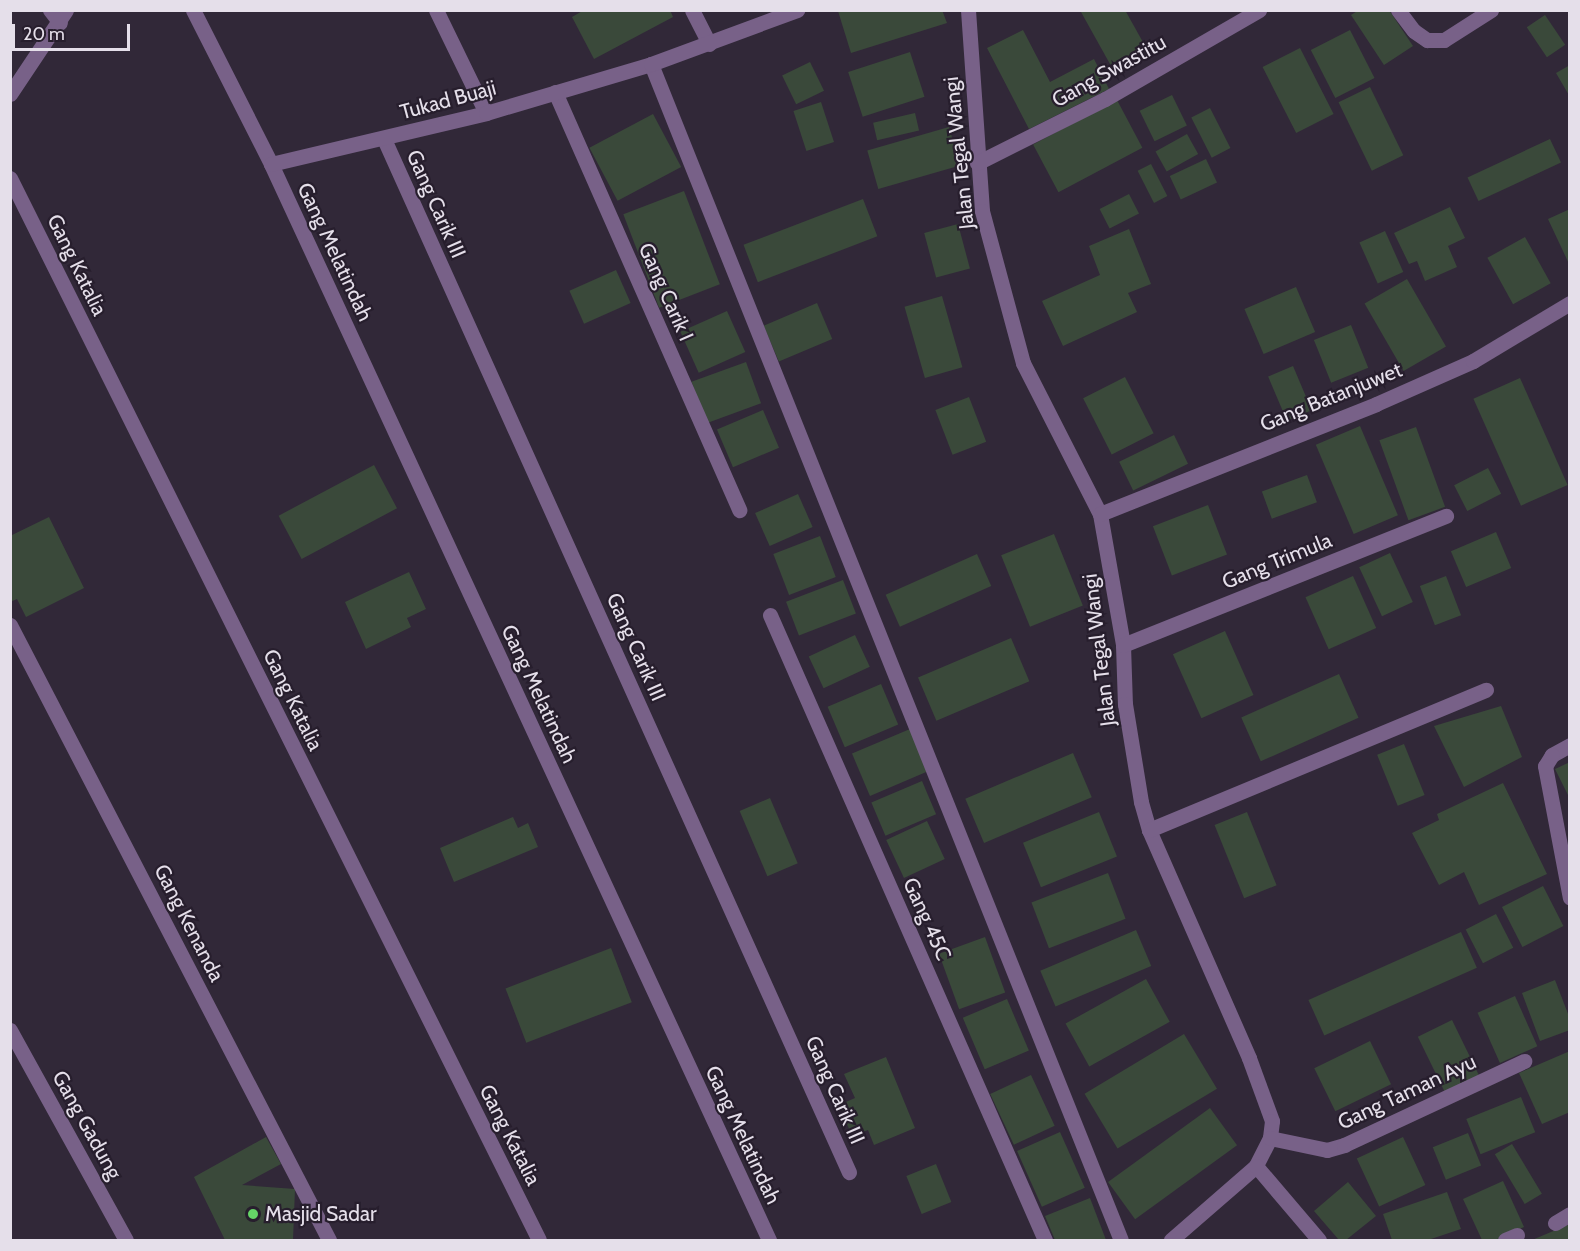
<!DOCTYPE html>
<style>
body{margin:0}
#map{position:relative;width:1580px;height:1251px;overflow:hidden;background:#312838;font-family:Cabin,sans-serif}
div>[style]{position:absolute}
.building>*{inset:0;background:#3a493a;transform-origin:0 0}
.minor>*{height:15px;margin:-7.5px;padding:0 7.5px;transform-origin:7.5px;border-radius:7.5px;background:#786188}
.dots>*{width:16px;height:16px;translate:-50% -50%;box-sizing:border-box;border:3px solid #271e2d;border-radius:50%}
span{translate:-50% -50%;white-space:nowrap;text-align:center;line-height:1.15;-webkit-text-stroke:4.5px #271e2d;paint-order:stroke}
.street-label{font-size:21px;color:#e5dfea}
.poi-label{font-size:21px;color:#e5dfea}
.left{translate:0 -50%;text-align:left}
.frame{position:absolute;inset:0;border:12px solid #e5dfea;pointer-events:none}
.scale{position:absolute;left:12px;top:24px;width:118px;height:27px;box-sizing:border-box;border:3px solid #e5dfea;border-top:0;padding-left:8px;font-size:18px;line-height:21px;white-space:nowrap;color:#e5dfea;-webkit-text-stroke:4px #271e2d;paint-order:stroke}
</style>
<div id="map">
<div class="building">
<i style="clip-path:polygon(584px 10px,670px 10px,673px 17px,594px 59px,572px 17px)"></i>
<i style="clip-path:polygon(942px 10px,947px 23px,851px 53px,838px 11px)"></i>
<i style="clip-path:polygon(1125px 10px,1149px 53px,1115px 73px,1081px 12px)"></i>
<i style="clip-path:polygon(1359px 10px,1389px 10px,1413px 46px,1384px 65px,1351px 15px)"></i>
<i style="left:1545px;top:15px;width:36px;height:22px;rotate:56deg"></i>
<i style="clip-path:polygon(1023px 30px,1050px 82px,1094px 59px,1109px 89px,1029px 129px,987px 48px)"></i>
<i style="left:1350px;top:30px;width:54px;height:44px;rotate:63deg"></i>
<i style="left:1300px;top:48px;width:74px;height:42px;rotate:63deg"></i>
<i style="left:910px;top:52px;width:47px;height:65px;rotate:72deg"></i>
<i style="left:810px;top:62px;width:32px;height:31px;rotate:64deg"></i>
<i style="clip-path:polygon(1570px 65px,1570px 97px,1556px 73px)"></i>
<i style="left:1370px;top:87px;width:76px;height:35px;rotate:64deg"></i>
<i style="left:1172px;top:95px;width:34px;height:36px;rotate:64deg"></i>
<i style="left:1117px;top:100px;width:54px;height:95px;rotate:62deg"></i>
<i style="left:821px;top:102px;width:42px;height:29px;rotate:72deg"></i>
<i style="left:1210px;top:108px;width:45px;height:21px;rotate:63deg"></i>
<i style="left:915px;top:113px;width:18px;height:43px;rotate:77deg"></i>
<i style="left:653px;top:114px;width:60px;height:72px;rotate:62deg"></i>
<i style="left:949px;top:127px;width:40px;height:85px;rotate:74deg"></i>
<i style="left:1187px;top:134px;width:23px;height:36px;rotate:61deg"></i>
<i style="left:1550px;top:139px;width:26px;height:91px;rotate:65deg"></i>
<i style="left:1206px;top:159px;width:26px;height:40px;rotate:65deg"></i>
<i style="left:1151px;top:164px;width:36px;height:15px;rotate:63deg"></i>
<i style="left:684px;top:191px;width:100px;height:65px;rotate:69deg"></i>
<i style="left:1129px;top:194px;width:22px;height:33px;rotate:63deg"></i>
<i style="left:863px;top:199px;width:40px;height:128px;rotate:69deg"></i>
<i style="clip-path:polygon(1450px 207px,1465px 238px,1448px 246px,1457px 267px,1425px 281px,1417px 261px,1409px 264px,1394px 233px)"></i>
<i style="clip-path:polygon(1570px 209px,1570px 266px,1548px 219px)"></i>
<i style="left:958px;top:224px;width:46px;height:35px;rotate:75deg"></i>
<i style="clip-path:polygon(1129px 229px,1151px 284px,1128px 293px,1137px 312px,1063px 346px,1042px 301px,1100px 275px,1089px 246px)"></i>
<i style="left:1385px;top:231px;width:45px;height:28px;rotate:66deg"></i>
<i style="left:1525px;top:237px;width:53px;height:43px;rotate:61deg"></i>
<i style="left:616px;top:270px;width:36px;height:51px;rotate:66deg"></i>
<i style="left:1407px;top:279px;width:78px;height:49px;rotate:60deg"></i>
<i style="left:1296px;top:287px;width:49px;height:56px;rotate:67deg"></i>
<i style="left:942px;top:296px;width:74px;height:39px;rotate:74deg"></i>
<i style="left:817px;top:303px;width:39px;height:58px;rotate:67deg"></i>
<i style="left:727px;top:311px;width:45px;height:51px;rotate:66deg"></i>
<i style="left:1351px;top:325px;width:46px;height:40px;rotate:68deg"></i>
<i style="left:746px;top:362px;width:44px;height:58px;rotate:70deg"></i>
<i style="left:1293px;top:366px;width:48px;height:27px;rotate:67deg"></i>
<i style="left:1125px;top:377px;width:63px;height:47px;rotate:63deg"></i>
<i style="left:1520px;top:378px;width:117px;height:51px;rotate:66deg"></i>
<i style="left:969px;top:397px;width:48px;height:36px;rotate:69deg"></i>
<i style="left:763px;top:410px;width:41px;height:50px;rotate:67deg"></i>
<i style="left:1360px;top:426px;width:97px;height:48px;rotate:67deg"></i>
<i style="left:1416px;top:427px;width:85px;height:39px;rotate:70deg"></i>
<i style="left:1174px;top:435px;width:32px;height:61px;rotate:64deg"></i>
<i style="left:374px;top:465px;width:49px;height:108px;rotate:62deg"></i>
<i style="left:1488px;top:468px;width:29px;height:38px;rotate:63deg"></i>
<i style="left:1307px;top:475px;width:29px;height:48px;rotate:70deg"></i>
<i style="left:798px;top:494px;width:36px;height:47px;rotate:66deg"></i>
<i style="left:1208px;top:505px;width:53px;height:59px;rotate:69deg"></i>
<i style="clip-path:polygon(49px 517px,84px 588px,26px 617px,17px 599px,10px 602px,10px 536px)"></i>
<i style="left:1496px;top:532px;width:39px;height:49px;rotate:67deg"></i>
<i style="left:1054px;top:534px;width:77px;height:57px;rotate:68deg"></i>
<i style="left:820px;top:536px;width:44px;height:50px;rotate:69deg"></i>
<i style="left:1390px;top:553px;width:54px;height:34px;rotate:65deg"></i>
<i style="left:977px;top:554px;width:35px;height:100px;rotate:66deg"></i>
<i style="clip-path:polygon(409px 572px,426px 609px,407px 618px,411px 627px,366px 649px,345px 602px)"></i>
<i style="left:1353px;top:576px;width:57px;height:52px;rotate:66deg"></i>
<i style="left:1446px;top:576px;width:42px;height:28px;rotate:69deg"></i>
<i style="left:843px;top:580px;width:36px;height:61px;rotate:69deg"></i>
<i style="left:1225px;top:631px;width:70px;height:57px;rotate:66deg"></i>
<i style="left:855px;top:635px;width:35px;height:51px;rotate:65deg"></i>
<i style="left:1011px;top:638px;width:47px;height:101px;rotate:67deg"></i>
<i style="left:1339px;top:674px;width:48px;height:107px;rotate:66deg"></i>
<i style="left:881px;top:684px;width:44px;height:58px;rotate:67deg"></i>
<i style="clip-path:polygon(1501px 706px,1522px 757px,1464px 787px,1434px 726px)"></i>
<i style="left:910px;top:729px;width:46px;height:63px;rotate:67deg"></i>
<i style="left:1404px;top:744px;width:55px;height:29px;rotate:68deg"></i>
<i style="left:1073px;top:753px;width:48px;height:117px;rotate:67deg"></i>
<i style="clip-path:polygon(1570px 762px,1570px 799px,1555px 769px)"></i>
<i style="left:922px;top:781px;width:36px;height:55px;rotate:67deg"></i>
<i style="clip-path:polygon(1503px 783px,1547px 874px,1479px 905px,1464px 872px,1439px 885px,1412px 833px,1439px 820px,1437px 814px)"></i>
<i style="left:770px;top:798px;width:71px;height:33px;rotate:67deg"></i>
<i style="left:1099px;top:812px;width:48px;height:82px;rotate:68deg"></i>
<i style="left:1247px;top:812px;width:79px;height:35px;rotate:68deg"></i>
<i style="clip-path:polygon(513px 817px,518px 828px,528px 823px,538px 847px,454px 882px,440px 848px)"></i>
<i style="left:927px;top:821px;width:42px;height:45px;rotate:65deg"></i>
<i style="left:1108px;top:873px;width:49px;height:82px;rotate:69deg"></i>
<i style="left:1543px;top:886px;width:45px;height:46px;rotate:63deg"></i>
<i style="left:1496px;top:914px;width:38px;height:34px;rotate:63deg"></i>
<i style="left:1136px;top:930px;width:39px;height:104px;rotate:67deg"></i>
<i style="left:1461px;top:932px;width:39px;height:167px;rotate:66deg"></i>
<i style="left:985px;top:937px;width:59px;height:49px;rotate:70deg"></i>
<i style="left:611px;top:948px;width:58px;height:113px;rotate:69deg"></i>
<i style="left:1146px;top:979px;width:49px;height:92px;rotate:61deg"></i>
<i style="clip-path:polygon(1555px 980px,1570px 1019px,1570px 1030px,1540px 1041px,1522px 993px)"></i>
<i style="left:1515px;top:996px;width:55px;height:41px;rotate:66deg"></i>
<i style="left:1007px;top:999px;width:56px;height:48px;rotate:67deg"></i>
<i style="left:1452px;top:1020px;width:62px;height:38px;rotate:64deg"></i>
<i style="left:1184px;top:1034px;width:64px;height:116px;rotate:59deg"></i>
<i style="left:1370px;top:1041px;width:48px;height:62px;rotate:64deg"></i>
<i style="clip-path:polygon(1570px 1051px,1570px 1112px,1542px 1124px,1519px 1073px)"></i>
<i style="clip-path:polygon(886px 1057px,915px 1128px,874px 1145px,868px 1130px,852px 1136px,839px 1105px,855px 1098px,844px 1074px)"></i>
<i style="left:1031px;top:1075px;width:56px;height:45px;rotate:65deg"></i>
<i style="left:1521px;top:1097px;width:38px;height:59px;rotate:68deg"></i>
<i style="left:1210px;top:1108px;width:46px;height:126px;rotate:54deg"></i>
<i style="left:1060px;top:1132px;width:61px;height:47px;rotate:66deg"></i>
<i style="left:1468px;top:1133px;width:35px;height:38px;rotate:68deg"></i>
<i style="clip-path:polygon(266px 1137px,281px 1164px,242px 1185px,295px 1189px,293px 1240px,225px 1240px,194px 1177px)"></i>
<i style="left:1403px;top:1137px;width:53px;height:51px;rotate:65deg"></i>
<i style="left:1512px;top:1144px;width:58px;height:20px;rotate:59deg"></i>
<i style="left:936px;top:1164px;width:41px;height:32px;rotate:68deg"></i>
<i style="clip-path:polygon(1503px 1181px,1524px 1227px,1495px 1240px,1482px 1240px,1463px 1199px)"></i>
<i style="clip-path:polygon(1348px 1182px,1376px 1216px,1346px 1240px,1339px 1240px,1314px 1211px)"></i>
<i style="clip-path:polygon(1447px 1192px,1461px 1229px,1428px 1240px,1392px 1240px,1383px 1214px)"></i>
<i style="clip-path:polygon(1090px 1198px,1106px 1240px,1055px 1240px,1045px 1216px)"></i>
<i style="clip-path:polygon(1570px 1224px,1570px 1240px,1532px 1240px)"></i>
</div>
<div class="minor">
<i style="left:50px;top:10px;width:16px;rotate:52deg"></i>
<i style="left:193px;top:10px;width:173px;rotate:63.1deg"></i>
<i style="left:271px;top:164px;width:1186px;rotate:65.16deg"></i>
<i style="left:436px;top:10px;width:114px;rotate:64.1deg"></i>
<i style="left:692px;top:10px;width:38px;rotate:63deg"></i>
<i style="left:968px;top:10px;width:201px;rotate:86deg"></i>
<i style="left:982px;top:211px;width:157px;rotate:74.9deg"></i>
<i style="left:1023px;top:363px;width:169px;rotate:63deg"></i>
<i style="left:1100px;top:514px;width:133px;rotate:80deg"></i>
<i style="left:1123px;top:645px;width:59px;rotate:88.1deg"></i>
<i style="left:1125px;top:704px;width:99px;rotate:80.7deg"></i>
<i style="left:1141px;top:802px;width:29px;rotate:74deg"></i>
<i style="left:1149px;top:830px;width:249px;rotate:66.3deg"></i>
<i style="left:1249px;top:1058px;width:67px;rotate:69.9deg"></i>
<i style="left:1272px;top:1121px;width:17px;rotate:97deg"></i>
<i style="left:1270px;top:1138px;width:31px;rotate:117deg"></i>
<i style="left:1256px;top:1166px;width:113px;rotate:139deg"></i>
<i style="left:1398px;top:10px;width:26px;rotate:53deg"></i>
<i style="left:1414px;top:31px;width:16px;rotate:35deg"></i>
<i style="left:1427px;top:40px;width:17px"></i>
<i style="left:1444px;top:40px;width:56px;rotate:-32.6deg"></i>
<i style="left:651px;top:64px;width:1266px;rotate:68.22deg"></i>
<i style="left:555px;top:92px;width:457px;rotate:66.2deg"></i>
<i style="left:10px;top:94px;width:101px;rotate:-56.3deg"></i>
<i style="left:384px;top:139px;width:1133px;rotate:65.77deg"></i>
<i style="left:977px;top:163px;width:143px;rotate:-26.6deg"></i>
<i style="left:1105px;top:99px;width:178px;rotate:-30deg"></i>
<i style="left:271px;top:164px;width:221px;rotate:-13.3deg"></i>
<i style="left:486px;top:113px;width:172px;rotate:-16.5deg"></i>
<i style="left:651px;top:64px;width:156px;rotate:-20.3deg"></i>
<i style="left:10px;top:178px;width:1186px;rotate:63.52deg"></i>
<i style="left:1100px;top:514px;width:297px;rotate:-21.7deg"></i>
<i style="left:1376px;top:404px;width:106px;rotate:-23.9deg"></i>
<i style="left:1473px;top:361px;width:113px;rotate:-30.9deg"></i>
<i style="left:770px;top:615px;width:683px;rotate:66.25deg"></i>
<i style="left:10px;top:625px;width:693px;rotate:62.58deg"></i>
<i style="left:1123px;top:645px;width:348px;rotate:-21.8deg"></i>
<i style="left:1570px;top:745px;width:21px;rotate:151deg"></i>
<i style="left:1552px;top:755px;width:13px;rotate:122deg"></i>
<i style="left:1545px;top:766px;width:134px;rotate:79.3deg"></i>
<i style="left:1149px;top:830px;width:365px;rotate:-22.6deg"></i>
<i style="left:10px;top:1030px;width:240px;rotate:61.1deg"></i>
<i style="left:1270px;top:1138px;width:58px;rotate:11.9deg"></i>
<i style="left:1327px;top:1150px;width:18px;rotate:-16deg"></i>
<i style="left:1344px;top:1145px;width:199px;rotate:-25deg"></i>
<i style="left:1256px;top:1166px;width:97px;rotate:49.6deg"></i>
<i style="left:1555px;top:1223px;width:17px;rotate:-31deg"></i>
<i style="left:1505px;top:1240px;width:13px;rotate:-23deg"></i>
</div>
<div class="dots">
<i style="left:253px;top:1214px;background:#65d467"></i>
</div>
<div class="street-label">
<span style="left:1109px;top:71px;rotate:-29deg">Gang Swastitu</span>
<span style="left:448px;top:100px;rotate:-15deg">Tukad Buaji</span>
<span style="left:959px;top:153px;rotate:-96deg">Jalan Tegal Wangi</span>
<span style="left:436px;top:204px;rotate:66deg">Gang Carik III</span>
<span style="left:335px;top:252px;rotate:65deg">Gang Melatindah</span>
<span style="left:77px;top:265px;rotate:64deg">Gang Katalia</span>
<span style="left:666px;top:292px;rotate:66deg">Gang Carik I</span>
<span style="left:1331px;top:397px;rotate:-22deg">Gang Batanjuwet</span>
<span style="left:1277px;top:561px;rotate:-22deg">Gang Trimula</span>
<span style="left:636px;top:647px;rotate:66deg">Gang Carik III</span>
<span style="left:1099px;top:650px;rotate:-97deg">Jalan Tegal Wangi</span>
<span style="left:539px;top:694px;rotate:65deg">Gang Melatindah</span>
<span style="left:293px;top:700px;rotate:64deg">Gang Katalia</span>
<span style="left:927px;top:919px;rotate:66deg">Gang 45C</span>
<span style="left:189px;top:923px;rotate:63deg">Gang Kenanda</span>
<span style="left:835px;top:1090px;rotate:66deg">Gang Carik III</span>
<span style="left:1407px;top:1092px;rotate:-25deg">Gang Taman Ayu</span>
<span style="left:87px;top:1125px;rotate:61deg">Gang Gadung</span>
<span style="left:510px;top:1135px;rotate:63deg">Gang Katalia</span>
<span style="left:743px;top:1135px;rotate:65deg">Gang Melatindah</span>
</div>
<div class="poi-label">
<span class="left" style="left:265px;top:1214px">Masjid Sadar</span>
</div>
<div class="frame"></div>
<div class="scale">20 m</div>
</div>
